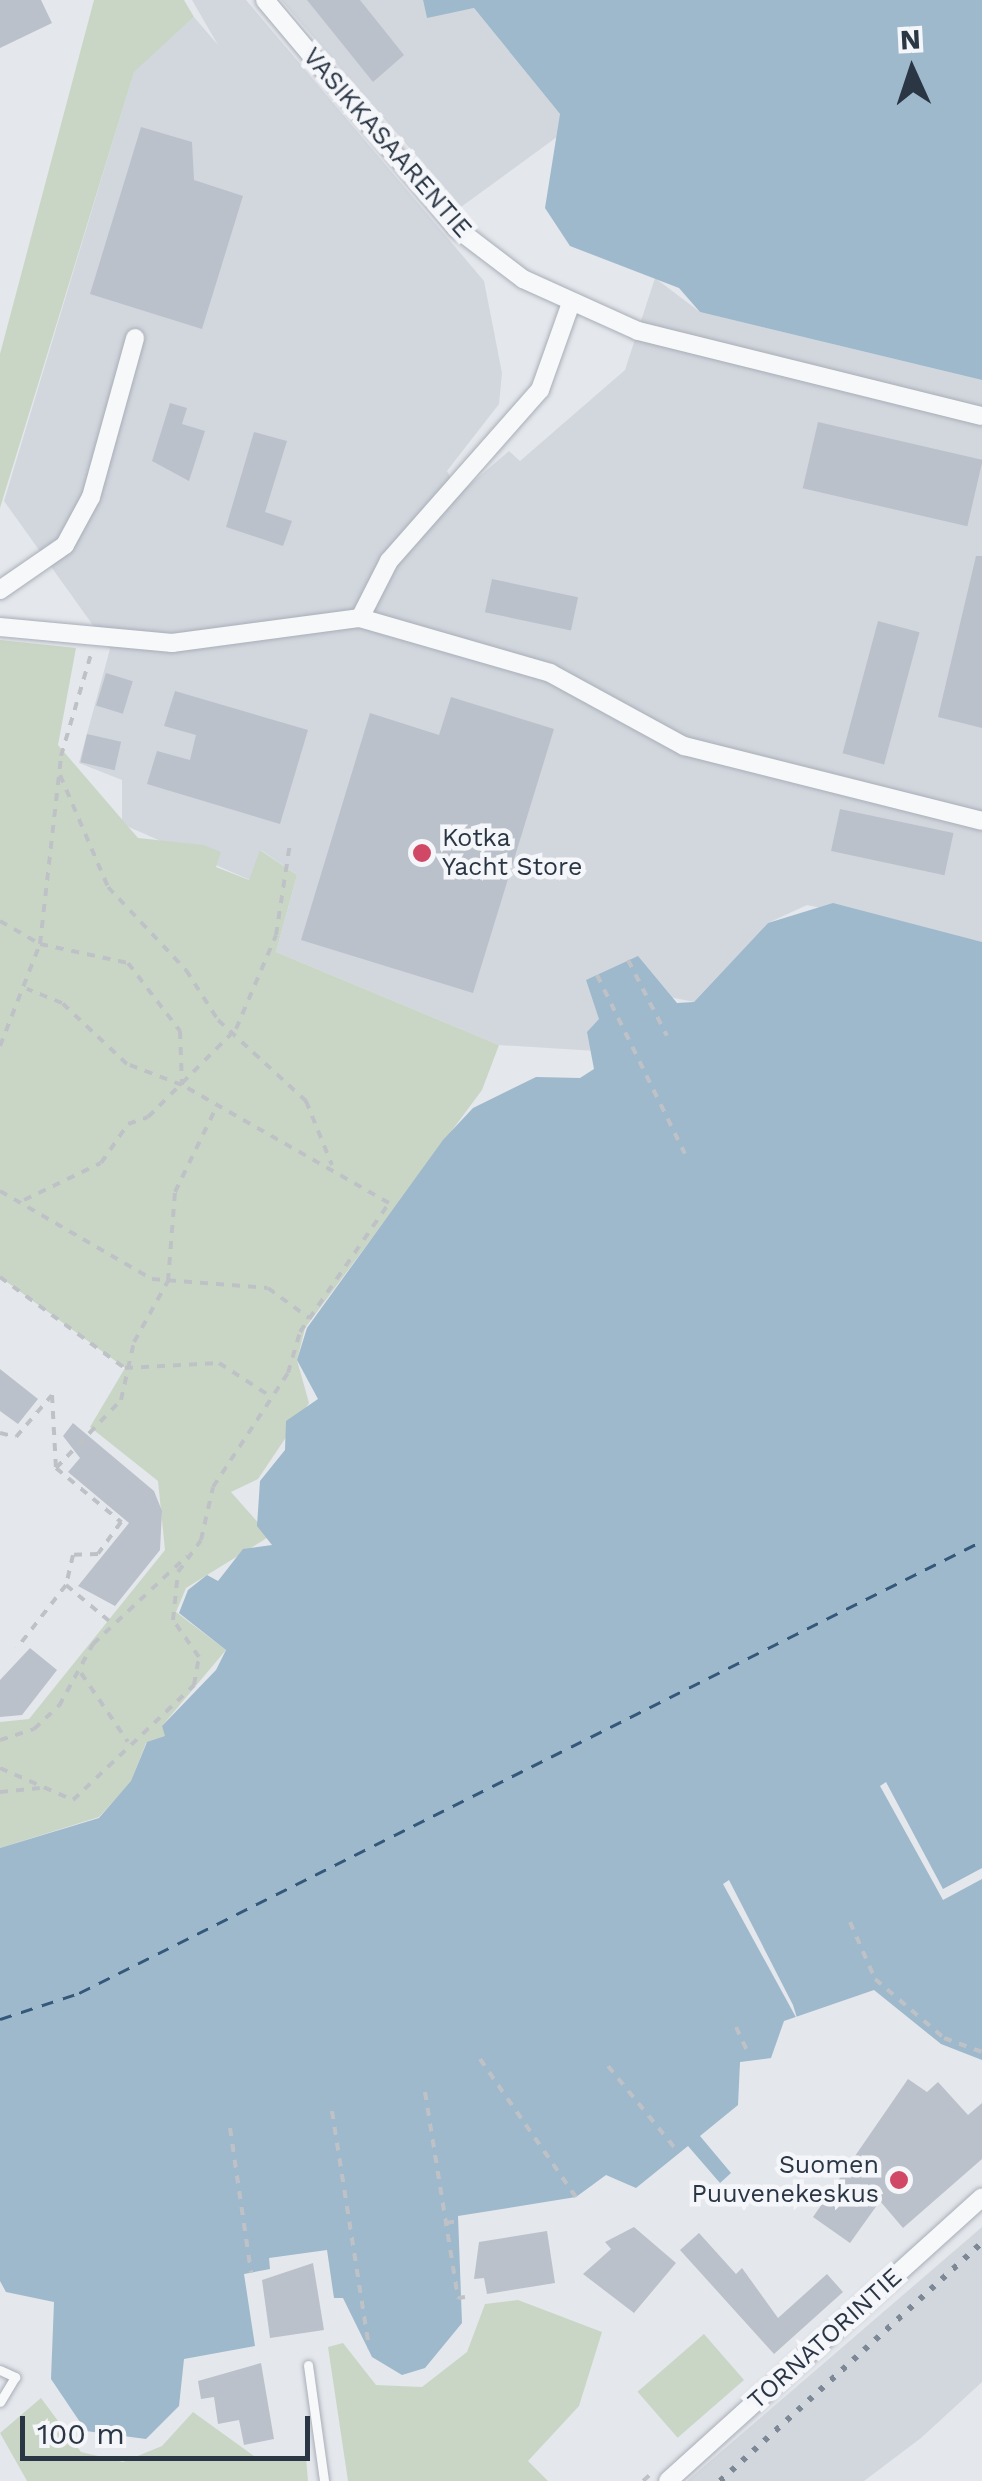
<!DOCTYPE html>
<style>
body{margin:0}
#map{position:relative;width:982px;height:2481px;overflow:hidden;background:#e4e7ec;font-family:"Work Sans",sans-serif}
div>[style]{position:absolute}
.built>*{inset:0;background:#d2d7de}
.green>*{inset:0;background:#cad6c5;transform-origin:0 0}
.water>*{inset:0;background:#9eb8cc}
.pier>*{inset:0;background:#e4e7ec}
.ferry>*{height:2.5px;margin-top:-1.25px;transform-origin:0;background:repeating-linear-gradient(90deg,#34587a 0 12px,transparent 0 22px)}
.building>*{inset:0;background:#bbc1ca;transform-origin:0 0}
.path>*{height:4px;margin-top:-2px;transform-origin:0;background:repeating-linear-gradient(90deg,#bec2c7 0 8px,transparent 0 16px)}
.roads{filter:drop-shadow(0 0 2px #a9aeb7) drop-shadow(0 0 2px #a9aeb7)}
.lane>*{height:9px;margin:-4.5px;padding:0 4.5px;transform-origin:4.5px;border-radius:4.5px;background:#f7f8fa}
.street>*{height:18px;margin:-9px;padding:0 9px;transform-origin:9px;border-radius:9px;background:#f7f8fa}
.rail>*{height:6px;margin-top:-3px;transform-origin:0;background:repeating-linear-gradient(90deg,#7d8896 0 5px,transparent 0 15px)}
.dots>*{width:28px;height:28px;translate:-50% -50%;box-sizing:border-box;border:5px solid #f4f6f9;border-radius:50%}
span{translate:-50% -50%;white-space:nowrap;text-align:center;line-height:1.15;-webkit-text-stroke:9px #f4f6f9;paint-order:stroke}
.street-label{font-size:25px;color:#2b3645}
.poi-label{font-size:25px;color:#2b3645}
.left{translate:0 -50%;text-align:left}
.right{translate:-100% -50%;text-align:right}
.north{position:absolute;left:862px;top:20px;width:100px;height:100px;-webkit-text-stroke:8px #f4f6f9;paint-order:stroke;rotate:357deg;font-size:28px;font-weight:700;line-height:40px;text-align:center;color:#2b3645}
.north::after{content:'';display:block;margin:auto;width:35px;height:45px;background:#2b3645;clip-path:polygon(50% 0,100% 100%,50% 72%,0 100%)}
.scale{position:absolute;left:20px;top:2416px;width:290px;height:45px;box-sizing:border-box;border:5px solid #2b3645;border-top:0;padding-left:12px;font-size:30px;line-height:35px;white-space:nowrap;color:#2b3645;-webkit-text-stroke:8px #f4f6f9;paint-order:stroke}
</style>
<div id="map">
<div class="built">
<i style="clip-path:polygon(192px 0,246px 0,484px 281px,502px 373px,499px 404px,447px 471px,459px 494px,509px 451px,520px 461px,625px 370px,655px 278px,700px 312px,982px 380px,982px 942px,807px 905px,768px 923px,694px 1002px,586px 980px,600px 1019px,597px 1051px,499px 1045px,276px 952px,297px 875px,261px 850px,250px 880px,122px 824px,122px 780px,79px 763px,110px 649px,4px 501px,134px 71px,194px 17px,218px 45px)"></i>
<i style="clip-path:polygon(281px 0,423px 0,427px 17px,474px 8px,560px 114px,561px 134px,461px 207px)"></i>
<i style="clip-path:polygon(982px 2227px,982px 2382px,921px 2438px,864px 2481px,687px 2481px)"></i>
</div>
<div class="green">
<i style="clip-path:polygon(94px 0,184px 0,194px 17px,134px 72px,0 508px,0 354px)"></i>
<i style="clip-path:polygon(0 640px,76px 648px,58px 745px,138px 838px,204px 845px,221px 852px,216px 867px,249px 880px,260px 850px,297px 875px,276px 952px,499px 1045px,482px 1090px,305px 1328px,297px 1360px,309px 1403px,258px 1479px,231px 1492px,270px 1536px,186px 1588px,176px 1612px,226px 1650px,162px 1726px,166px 1736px,146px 1743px,131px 1782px,99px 1817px,0 1848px,0 1722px,29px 1719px,165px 1550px,158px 1481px,90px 1427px,125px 1368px,0 1277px)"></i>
<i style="clip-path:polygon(518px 2300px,602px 2332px,579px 2406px,528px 2461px,548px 2481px,348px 2481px,328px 2347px,343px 2343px,376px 2385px,422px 2387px,467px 2352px,485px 2304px)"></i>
<i style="left:704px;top:2334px;width:61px;height:88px;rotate:49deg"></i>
<i style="clip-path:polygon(41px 2398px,81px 2452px,123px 2462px,162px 2446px,193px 2412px,254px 2456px,306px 2458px,308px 2481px,27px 2481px,0 2433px)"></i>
</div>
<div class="water">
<i style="clip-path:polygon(423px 0,982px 0,982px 380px,700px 312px,679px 288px,570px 246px,545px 208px,560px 114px,474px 8px,427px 18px)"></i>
<i style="clip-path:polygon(833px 903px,982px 942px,982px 2060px,941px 2044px,874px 1990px,784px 2021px,771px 2058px,740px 2062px,738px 2105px,700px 2136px,731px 2173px,720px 2183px,688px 2146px,636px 2188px,606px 2175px,576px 2197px,458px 2216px,462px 2323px,425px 2368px,402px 2375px,372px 2357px,343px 2298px,334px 2298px,327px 2250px,269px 2258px,270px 2269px,244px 2274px,255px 2346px,184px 2359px,179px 2406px,146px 2439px,86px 2431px,51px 2379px,54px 2302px,6px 2292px,0 2281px,0 1848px,99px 1818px,131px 1781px,147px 1742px,165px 1736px,162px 1726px,216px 1670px,226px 1650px,179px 1613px,188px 1590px,207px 1575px,218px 1581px,243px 1549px,272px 1545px,257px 1526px,260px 1481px,285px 1450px,286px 1421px,318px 1399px,297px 1360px,307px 1328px,443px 1140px,473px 1108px,536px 1077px,580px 1078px,594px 1069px,587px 1032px,599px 1019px,586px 980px,638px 956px,677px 1003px,694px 1002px,768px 923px)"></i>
</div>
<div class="pier">
<i style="clip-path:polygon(886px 1782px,943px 1889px,982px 1868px,982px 1879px,943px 1900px,880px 1786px)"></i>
<i style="clip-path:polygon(729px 1880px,793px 2005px,798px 2021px,723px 1884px)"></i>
</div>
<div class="ferry">
<i style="left:0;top:2019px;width:83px;rotate:-18.2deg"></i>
<i style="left:79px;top:1993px;width:1010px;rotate:-26.59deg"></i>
</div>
<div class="building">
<i style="clip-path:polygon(0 0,41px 0,52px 23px,0 48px)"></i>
<i style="clip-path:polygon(307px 0,360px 0,404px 55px,373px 82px)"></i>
<i style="clip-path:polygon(141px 127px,192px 142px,194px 180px,243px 196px,202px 329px,90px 294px)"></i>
<i style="clip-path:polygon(170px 403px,187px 408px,182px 424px,205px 431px,189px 481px,152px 461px)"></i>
<i style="left:818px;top:422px;width:169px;height:68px;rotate:13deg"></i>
<i style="clip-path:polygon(254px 432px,287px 441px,265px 512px,292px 521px,283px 546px,226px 527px)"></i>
<i style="clip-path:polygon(976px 556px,982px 556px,982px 728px,938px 717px)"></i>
<i style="left:492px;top:579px;width:88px;height:34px;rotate:12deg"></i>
<i style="left:878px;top:621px;width:43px;height:137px;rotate:15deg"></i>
<i style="left:106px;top:673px;width:28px;height:34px;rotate:17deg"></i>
<i style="clip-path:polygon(175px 691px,308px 730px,280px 824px,147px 784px,157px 751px,190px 760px,196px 735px,164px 726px)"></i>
<i style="clip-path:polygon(451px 697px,554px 729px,473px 993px,301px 940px,370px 713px,439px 735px)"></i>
<i style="left:87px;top:734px;width:35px;height:29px;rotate:13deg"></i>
<i style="left:840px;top:809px;width:116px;height:43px;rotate:12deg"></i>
<i style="clip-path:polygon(0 1369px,38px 1399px,18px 1424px,0 1411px)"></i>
<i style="clip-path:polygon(73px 1423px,154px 1491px,162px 1511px,160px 1550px,115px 1606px,78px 1586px,129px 1523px,68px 1472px,80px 1458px,63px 1436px)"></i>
<i style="clip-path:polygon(30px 1648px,57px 1670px,22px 1715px,0 1717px,0 1680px)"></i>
<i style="clip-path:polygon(908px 2079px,927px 2092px,938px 2082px,968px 2115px,982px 2103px,982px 2159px,903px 2228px,880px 2201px,850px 2243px,813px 2217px)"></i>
<i style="clip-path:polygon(634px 2227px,676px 2263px,634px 2313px,583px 2274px,611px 2249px,605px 2242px)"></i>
<i style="clip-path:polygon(547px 2231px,555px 2283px,487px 2294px,484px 2278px,474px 2279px,479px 2242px)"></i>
<i style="clip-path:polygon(699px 2233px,736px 2274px,742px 2268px,778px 2318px,827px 2274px,843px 2292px,774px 2354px,680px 2250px)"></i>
<i style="clip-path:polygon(313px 2263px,324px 2330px,270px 2338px,262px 2280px)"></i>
<i style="clip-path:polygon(261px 2363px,274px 2439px,244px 2445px,239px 2420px,218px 2424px,214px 2397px,201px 2399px,198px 2381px)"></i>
</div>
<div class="path">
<i style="left:60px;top:775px;width:122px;rotate:66.8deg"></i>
<i style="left:108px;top:887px;width:114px;rotate:46.8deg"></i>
<i style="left:186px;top:970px;width:59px;rotate:57.4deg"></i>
<i style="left:218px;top:1020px;width:120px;rotate:42.6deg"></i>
<i style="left:306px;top:1101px;width:69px;rotate:67.9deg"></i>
<i style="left:0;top:921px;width:46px;rotate:29.9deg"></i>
<i style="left:40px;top:944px;width:90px;rotate:12.2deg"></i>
<i style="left:128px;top:963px;width:86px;rotate:52.6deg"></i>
<i style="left:180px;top:1031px;width:54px;rotate:87.9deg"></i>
<i style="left:628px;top:960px;width:85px;rotate:62.8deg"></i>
<i style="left:597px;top:975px;width:199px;rotate:63.8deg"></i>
<i style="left:0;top:1046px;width:110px;rotate:-68.6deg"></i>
<i style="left:40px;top:944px;width:189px;rotate:-83.6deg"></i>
<i style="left:61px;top:756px;width:109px;rotate:-73.6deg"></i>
<i style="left:0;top:1191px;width:176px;rotate:30.1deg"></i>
<i style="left:152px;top:1279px;width:116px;rotate:4.4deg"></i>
<i style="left:268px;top:1288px;width:51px;rotate:36.2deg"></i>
<i style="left:24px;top:1200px;width:85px;rotate:-25.7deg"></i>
<i style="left:101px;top:1163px;width:47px;rotate:-55.3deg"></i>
<i style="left:128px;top:1124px;width:21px;rotate:-19deg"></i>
<i style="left:148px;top:1117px;width:124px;rotate:-45deg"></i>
<i style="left:236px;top:1029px;width:102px;rotate:-66.9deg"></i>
<i style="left:276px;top:935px;width:93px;rotate:-81.3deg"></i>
<i style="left:0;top:1277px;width:155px;rotate:36.1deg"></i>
<i style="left:125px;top:1368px;width:94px;rotate:-3deg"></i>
<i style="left:219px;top:1363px;width:61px;rotate:32.9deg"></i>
<i style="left:0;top:1433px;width:16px;rotate:14deg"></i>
<i style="left:16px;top:1437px;width:55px;rotate:-49.4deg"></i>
<i style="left:52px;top:1395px;width:73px;rotate:86.9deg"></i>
<i style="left:56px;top:1468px;width:85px;rotate:39.7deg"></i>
<i style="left:121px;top:1522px;width:39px;rotate:126deg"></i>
<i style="left:98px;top:1554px;width:25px;rotate:178deg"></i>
<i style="left:73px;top:1555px;width:31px;rotate:103deg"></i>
<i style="left:66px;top:1585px;width:80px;rotate:127.9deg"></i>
<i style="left:56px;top:1468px;width:94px;rotate:-46.3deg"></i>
<i style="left:121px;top:1400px;width:59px;rotate:-77.4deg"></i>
<i style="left:134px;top:1342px;width:70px;rotate:-60.9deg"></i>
<i style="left:168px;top:1281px;width:89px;rotate:-85.5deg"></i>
<i style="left:175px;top:1192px;width:91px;rotate:-64deg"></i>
<i style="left:66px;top:1585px;width:62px;rotate:39.8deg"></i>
<i style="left:81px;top:1673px;width:83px;rotate:55.7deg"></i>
<i style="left:0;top:1740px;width:36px;rotate:-18deg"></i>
<i style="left:34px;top:1729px;width:34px;rotate:-43deg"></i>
<i style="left:59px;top:1706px;width:71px;rotate:-61.3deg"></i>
<i style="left:93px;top:1644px;width:129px;rotate:-43.1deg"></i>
<i style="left:0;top:1768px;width:80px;rotate:23.7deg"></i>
<i style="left:73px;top:1800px;width:167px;rotate:-43.5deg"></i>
<i style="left:194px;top:1685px;width:28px;rotate:-80deg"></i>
<i style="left:199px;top:1657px;width:45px;rotate:-125.1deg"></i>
<i style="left:173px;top:1620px;width:48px;rotate:-84.1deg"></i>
<i style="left:178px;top:1572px;width:39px;rotate:-54deg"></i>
<i style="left:201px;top:1540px;width:54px;rotate:-77.2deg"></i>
<i style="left:213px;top:1487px;width:136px;rotate:-56.7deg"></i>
<i style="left:288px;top:1373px;width:43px;rotate:-73.7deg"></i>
<i style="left:300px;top:1332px;width:157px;rotate:-55.4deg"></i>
<i style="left:389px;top:1203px;width:238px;rotate:-150.3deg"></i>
<i style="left:182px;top:1085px;width:59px;rotate:-159.1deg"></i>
<i style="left:127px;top:1064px;width:89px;rotate:-136.8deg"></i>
<i style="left:62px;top:1003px;width:38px;rotate:-158deg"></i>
<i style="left:0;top:1792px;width:40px;rotate:-5.7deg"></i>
<i style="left:850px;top:1922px;width:62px;rotate:66.3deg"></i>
<i style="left:875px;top:1979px;width:91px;rotate:40.5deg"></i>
<i style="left:944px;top:2038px;width:40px;rotate:20.2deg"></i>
<i style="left:736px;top:2027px;width:31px;rotate:65deg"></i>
<i style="left:480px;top:2059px;width:168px;rotate:55.2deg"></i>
<i style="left:608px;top:2066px;width:112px;rotate:50.8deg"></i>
<i style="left:425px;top:2092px;width:209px;rotate:80.9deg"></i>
<i style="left:458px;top:2298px;width:7px;rotate:-8deg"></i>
<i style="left:332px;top:2111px;width:240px;rotate:81.1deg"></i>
<i style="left:230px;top:2128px;width:146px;rotate:81.7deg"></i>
<i style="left:446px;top:2223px;width:12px;rotate:-9deg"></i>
<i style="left:643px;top:2481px;width:12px;rotate:-42deg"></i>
</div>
<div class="roads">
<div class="lane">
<i style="left:308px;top:2365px;width:117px;rotate:82.1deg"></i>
<i style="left:0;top:2370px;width:17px;rotate:25deg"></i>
<i style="left:15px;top:2377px;width:29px;rotate:121deg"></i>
</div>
<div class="street">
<i style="left:265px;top:0;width:297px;rotate:50deg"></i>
<i style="left:456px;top:228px;width:84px;rotate:37.3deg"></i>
<i style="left:523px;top:279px;width:126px;rotate:24.3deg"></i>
<i style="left:638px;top:331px;width:354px;rotate:13.9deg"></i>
<i style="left:0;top:590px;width:79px;rotate:-34.7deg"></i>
<i style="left:65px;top:545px;width:55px;rotate:-61.6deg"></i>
<i style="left:91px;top:497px;width:165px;rotate:-74.5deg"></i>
<i style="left:360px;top:618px;width:198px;rotate:16.1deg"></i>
<i style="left:550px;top:673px;width:153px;rotate:28.6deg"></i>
<i style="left:684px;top:746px;width:307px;rotate:14.1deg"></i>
<i style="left:0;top:627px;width:173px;rotate:5.3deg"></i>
<i style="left:172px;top:643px;width:190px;rotate:-7.6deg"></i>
<i style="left:360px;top:618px;width:64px;rotate:-63deg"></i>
<i style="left:389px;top:561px;width:228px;rotate:-48.6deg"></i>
<i style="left:540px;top:390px;width:92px;rotate:-70.4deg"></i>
<i style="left:668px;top:2481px;width:423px;rotate:-42.1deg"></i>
</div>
</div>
<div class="rail">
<i style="left:720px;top:2481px;width:354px;rotate:-42.3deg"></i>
</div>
<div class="dots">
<i style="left:422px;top:853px;background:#d14867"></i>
<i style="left:899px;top:2180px;background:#d14867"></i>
</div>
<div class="street-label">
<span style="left:387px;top:143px;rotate:49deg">VASIKKASAARENTIE</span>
<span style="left:825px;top:2339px;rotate:-42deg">TORNATORINTIE</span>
</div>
<div class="poi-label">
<span class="left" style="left:442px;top:853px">Kotka<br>Yacht Store</span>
<span class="right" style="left:879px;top:2180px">Suomen<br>Puuvenekeskus</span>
</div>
<div class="north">N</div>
<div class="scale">100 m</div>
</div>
